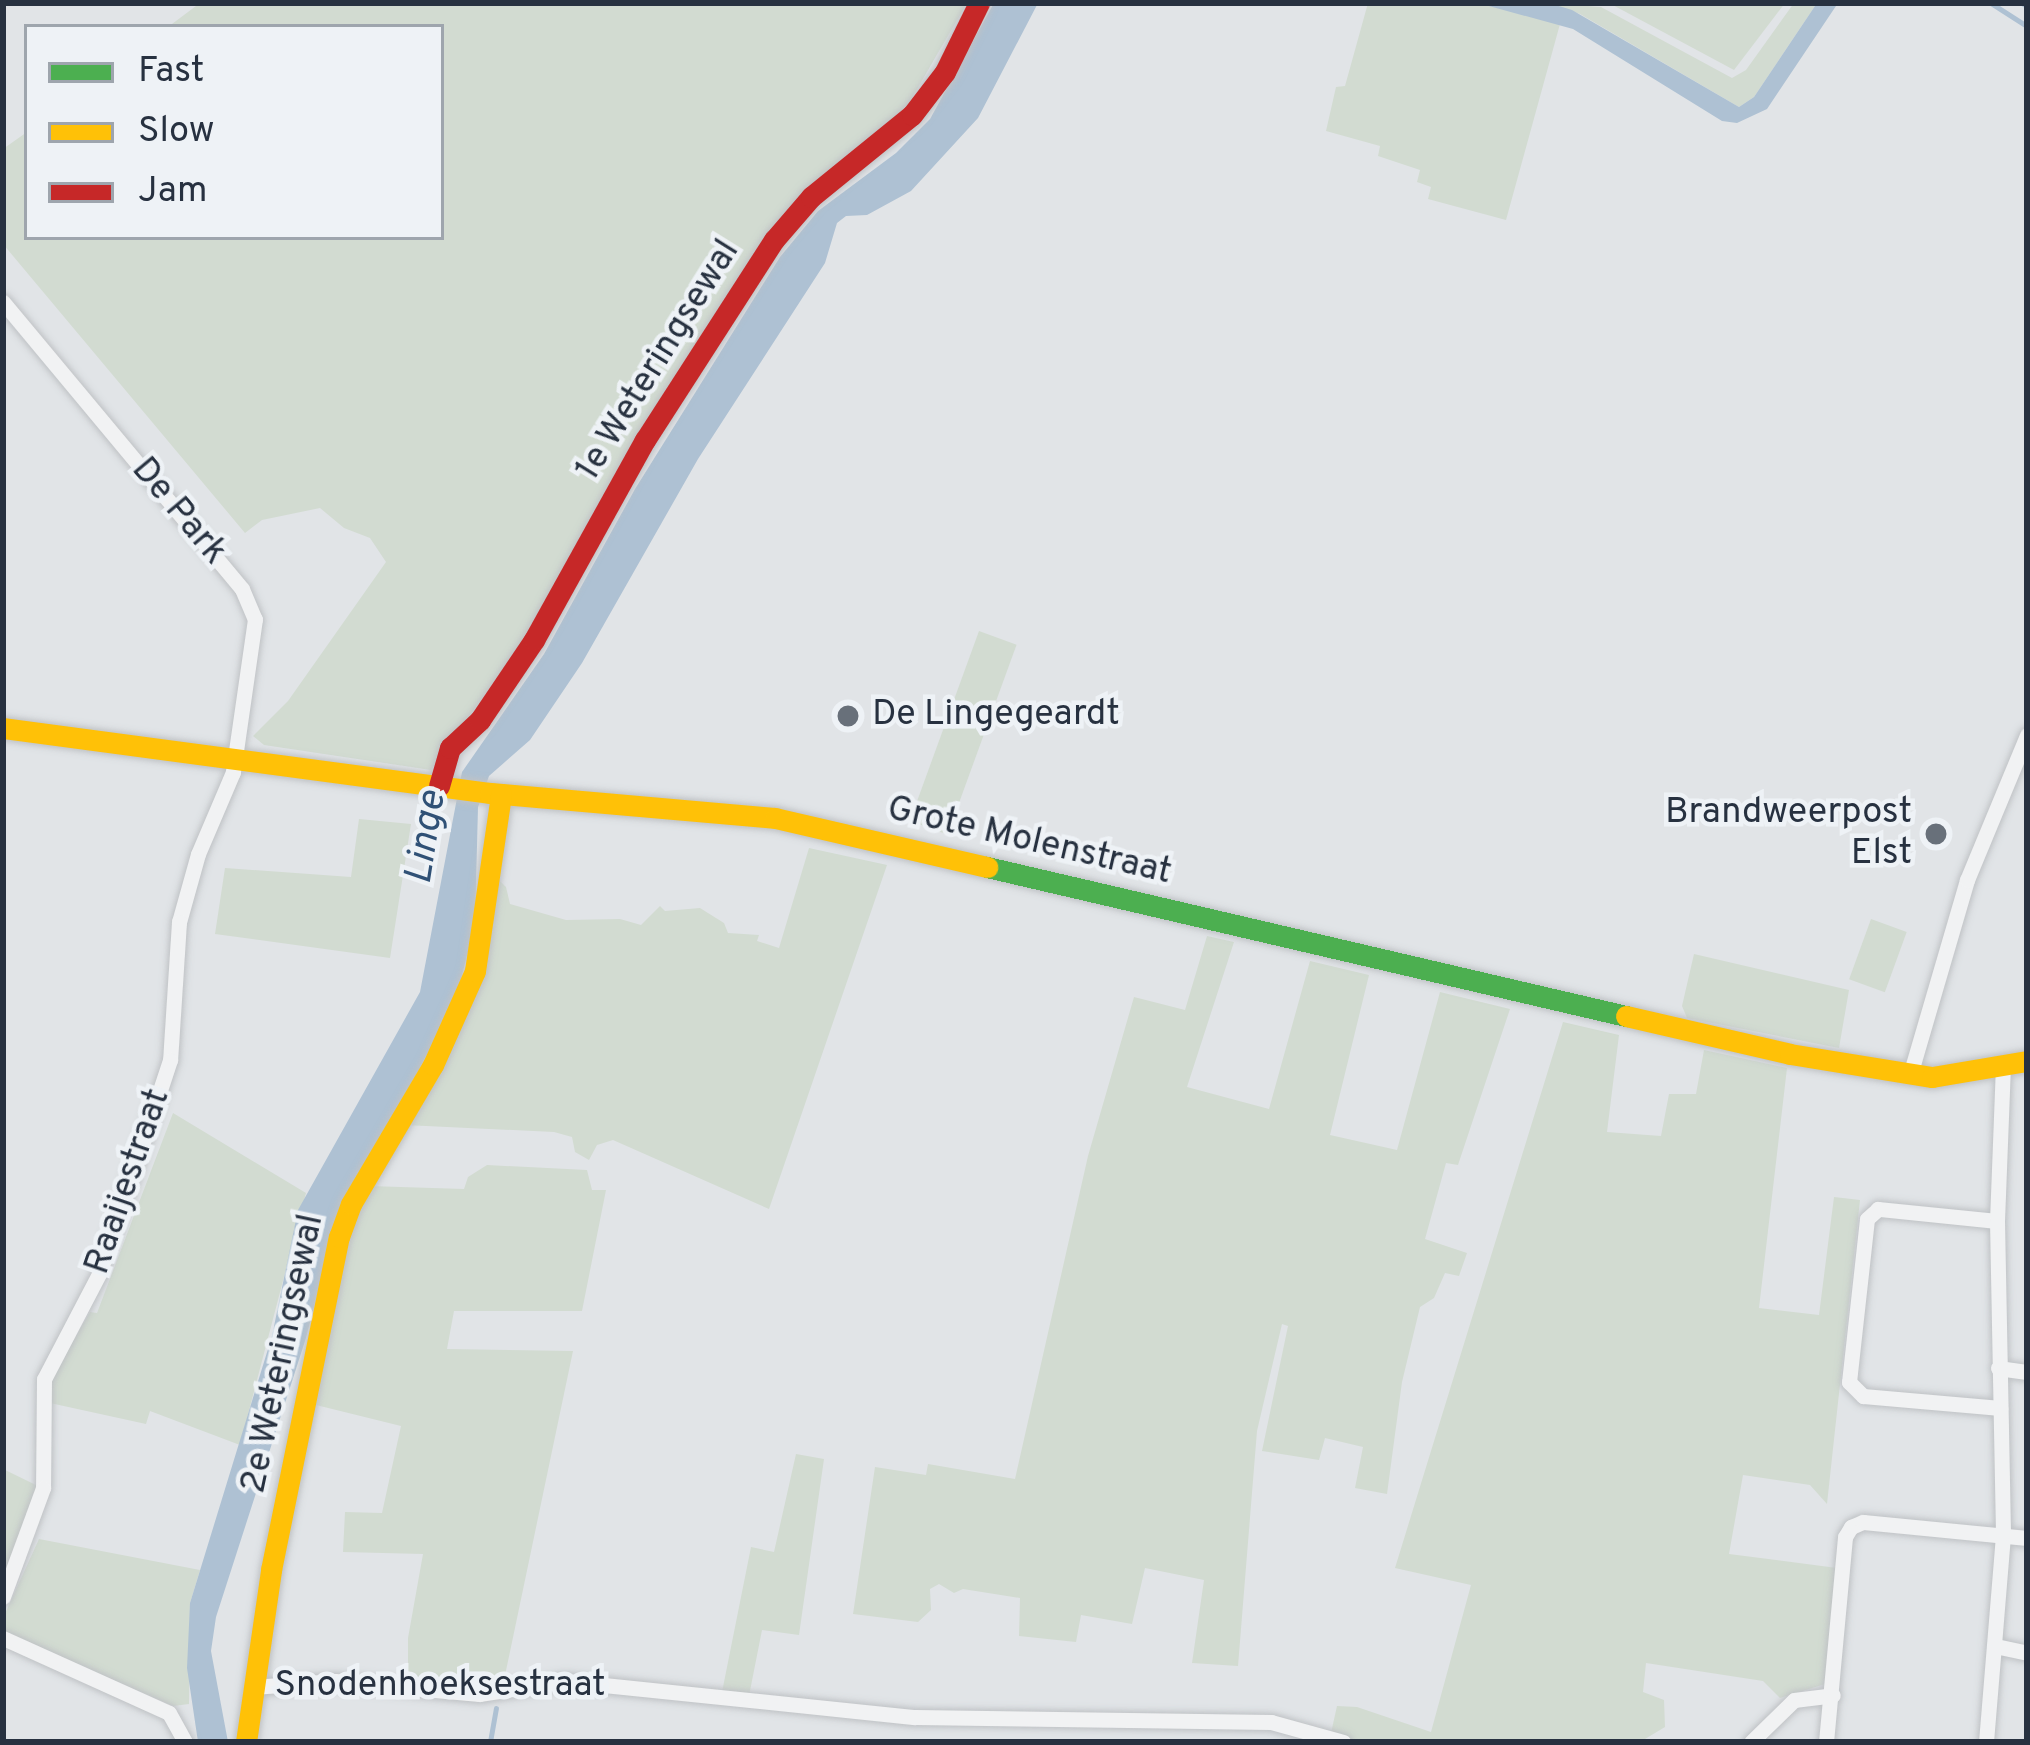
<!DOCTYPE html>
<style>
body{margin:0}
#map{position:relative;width:2030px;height:1745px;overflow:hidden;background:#e1e4e7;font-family:Overpass,sans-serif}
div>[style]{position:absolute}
.green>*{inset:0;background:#d2dbd1;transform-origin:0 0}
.water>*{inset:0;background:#aec1d3}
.stream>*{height:4.5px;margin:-2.25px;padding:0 2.25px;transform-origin:2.25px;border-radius:2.25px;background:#aec1d3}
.roads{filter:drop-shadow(0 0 3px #bfc2c5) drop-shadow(0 0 3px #bfc2c5)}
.street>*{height:15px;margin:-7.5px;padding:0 7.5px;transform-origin:7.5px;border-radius:7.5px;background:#f1f2f3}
.fast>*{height:21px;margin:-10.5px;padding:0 10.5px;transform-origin:10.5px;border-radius:10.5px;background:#4caf50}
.slow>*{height:21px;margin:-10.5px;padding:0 10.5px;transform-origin:10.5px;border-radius:10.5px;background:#ffc107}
.jam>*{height:21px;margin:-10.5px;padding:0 10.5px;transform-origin:10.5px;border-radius:10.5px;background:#c62828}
.dots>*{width:33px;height:33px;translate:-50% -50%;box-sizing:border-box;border:6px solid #eef2f6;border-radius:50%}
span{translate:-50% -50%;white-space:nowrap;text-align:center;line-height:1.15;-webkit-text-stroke:9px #eef2f6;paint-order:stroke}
.street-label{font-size:36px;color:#273140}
.poi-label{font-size:36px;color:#273140}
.left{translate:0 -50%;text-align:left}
.right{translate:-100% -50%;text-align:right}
.water-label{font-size:39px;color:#305176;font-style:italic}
.frame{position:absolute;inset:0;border:6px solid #273140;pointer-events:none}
.legend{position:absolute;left:24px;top:24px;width:420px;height:216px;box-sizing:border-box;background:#eef2f6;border:3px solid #9ea5ad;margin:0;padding:15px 21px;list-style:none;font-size:36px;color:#273140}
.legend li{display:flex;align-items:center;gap:24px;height:60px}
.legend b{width:60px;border:3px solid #9ea5ad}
</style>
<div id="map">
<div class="green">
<i style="clip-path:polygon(200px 3px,967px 3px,906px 108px,799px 199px,538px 619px,431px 770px,264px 745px,253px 736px,288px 701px,386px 562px,370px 538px,344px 528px,320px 508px,262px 520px,245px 533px,3px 244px,3px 149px,27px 132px,27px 237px,441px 237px,441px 27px,168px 27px)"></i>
<i style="clip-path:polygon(1368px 3px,1478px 3px,1560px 24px,1506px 220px,1428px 199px,1431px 187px,1417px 182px,1420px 170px,1378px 156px,1380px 146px,1326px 131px,1336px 87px,1345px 86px)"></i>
<i style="clip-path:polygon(1549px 3px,1601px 7px,1732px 78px,1746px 70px,1794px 3px,1817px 3px,1754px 97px,1739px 107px,1580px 14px)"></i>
<i style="clip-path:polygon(1609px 3px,1785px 3px,1734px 70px)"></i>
<i style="left:979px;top:631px;width:40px;height:202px;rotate:20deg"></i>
<i style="clip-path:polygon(359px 819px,411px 824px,390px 958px,215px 934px,225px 868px,351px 877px)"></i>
<i style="clip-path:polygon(809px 848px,887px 865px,769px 1209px,613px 1140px,597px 1145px,589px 1160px,575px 1152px,572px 1137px,554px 1132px,405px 1125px,436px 1071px,495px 876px,506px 887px,510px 904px,566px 920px,620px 919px,641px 925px,660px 906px,665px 911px,700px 908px,724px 923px,728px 933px,759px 935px,757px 941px,779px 948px)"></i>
<i style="left:1871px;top:919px;width:38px;height:64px;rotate:20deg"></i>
<i style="clip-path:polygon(1207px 936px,1234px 942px,1187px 1087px,1269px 1109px,1310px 961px,1369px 975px,1330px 1135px,1397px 1150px,1440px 992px,1510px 1009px,1458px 1165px,1446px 1163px,1425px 1239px,1467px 1253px,1459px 1276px,1445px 1273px,1434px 1298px,1420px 1307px,1402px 1382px,1387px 1494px,1355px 1488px,1363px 1447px,1325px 1438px,1319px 1460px,1262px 1451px,1288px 1326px,1282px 1324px,1257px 1431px,1238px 1666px,1192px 1663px,1204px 1580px,1145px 1568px,1132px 1624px,1081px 1615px,1076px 1642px,1019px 1636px,1020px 1598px,963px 1589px,954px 1593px,939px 1584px,930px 1589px,931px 1610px,918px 1622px,853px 1614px,875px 1467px,926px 1475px,928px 1464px,1015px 1479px,1088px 1156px,1134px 997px,1185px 1010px)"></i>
<i style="clip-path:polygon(1694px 954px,1849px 990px,1839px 1048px,1687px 1018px,1682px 1006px)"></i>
<i style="clip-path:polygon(1563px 1022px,1619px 1035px,1607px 1132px,1661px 1136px,1669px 1094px,1696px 1094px,1704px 1050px,1787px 1068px,1759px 1308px,1819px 1315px,1834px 1197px,1860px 1200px,1827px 1504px,1810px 1485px,1743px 1475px,1729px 1554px,1837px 1568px,1825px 1684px,1780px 1698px,1763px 1681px,1646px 1663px,1643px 1692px,1664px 1700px,1665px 1727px,1640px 1742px,1355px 1742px,1331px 1733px,1337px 1706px,1357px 1707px,1431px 1732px,1471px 1585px,1395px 1568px)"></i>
<i style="clip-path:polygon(173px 1113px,306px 1193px,240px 1445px,150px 1411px,146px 1424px,50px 1403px,49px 1382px,90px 1312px,97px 1313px)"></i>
<i style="clip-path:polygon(487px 1165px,587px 1170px,592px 1190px,606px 1190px,582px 1311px,454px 1311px,447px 1349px,573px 1351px,503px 1685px,487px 1689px,408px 1680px,408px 1638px,423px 1554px,343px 1552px,345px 1512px,382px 1513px,401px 1426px,312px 1404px,341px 1258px,369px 1186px,464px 1189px,468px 1177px)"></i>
<i style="clip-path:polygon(796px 1454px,824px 1459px,799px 1635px,762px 1630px,748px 1701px,721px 1697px,751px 1547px,774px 1552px)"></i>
<i style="clip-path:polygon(3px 1469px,38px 1486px,3px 1588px)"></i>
<i style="clip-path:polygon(39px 1539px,200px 1570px,190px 1603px,189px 1704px,173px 1706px,5px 1633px,3px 1618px)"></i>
</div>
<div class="water">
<i style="clip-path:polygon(994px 3px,1038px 3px,978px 118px,911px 191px,867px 215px,846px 216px,837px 223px,825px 263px,698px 459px,582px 663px,530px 740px,489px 776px,478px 807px,475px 924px,455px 1003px,336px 1222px,306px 1338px,216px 1617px,211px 1651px,228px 1742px,198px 1742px,187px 1668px,190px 1603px,272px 1336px,298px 1210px,420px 992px,462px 772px,544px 654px,635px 489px,780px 257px,818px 211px,896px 153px,930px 119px)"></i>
<i style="clip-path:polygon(1478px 3px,1549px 3px,1572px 10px,1739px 107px,1754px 97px,1817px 3px,1838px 3px,1767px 109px,1737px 123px,1722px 121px,1573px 29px)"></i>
</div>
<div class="stream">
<i style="left:1991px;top:3px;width:43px;rotate:32.6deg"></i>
<i style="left:2022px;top:3px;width:6px;rotate:31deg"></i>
<i style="left:490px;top:1742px;width:34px;rotate:-80deg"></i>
</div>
<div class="roads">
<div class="street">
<i style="left:3px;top:302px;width:373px;rotate:50.2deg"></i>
<i style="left:242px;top:589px;width:33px;rotate:67deg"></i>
<i style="left:255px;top:619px;width:155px;rotate:98.2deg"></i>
<i style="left:233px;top:772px;width:89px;rotate:113.1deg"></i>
<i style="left:198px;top:854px;width:71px;rotate:105.6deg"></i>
<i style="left:179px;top:922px;width:138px;rotate:93.7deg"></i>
<i style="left:170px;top:1060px;width:223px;rotate:108.3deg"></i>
<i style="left:100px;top:1272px;width:121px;rotate:117.6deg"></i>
<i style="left:44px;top:1379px;width:109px;rotate:90.5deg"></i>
<i style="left:43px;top:1488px;width:116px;rotate:110.2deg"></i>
<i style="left:1910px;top:1075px;width:203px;rotate:-73.7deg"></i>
<i style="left:1967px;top:880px;width:157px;rotate:-67.5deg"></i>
<i style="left:1997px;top:1221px;width:120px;rotate:-174.2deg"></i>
<i style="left:1878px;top:1209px;width:15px;rotate:138deg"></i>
<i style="left:1867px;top:1219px;width:164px;rotate:96.3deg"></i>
<i style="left:1849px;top:1382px;width:20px;rotate:45deg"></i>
<i style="left:1863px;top:1396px;width:138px;rotate:5deg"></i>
<i style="left:1998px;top:1368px;width:29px;rotate:8deg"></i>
<i style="left:3px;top:1638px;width:182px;rotate:24.3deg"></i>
<i style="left:169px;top:1713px;width:33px;rotate:61deg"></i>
<i style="left:1995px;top:1646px;width:33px;rotate:12deg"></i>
<i style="left:253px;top:1687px;width:82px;rotate:-4.2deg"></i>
<i style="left:335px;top:1681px;width:145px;rotate:5.2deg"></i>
<i style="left:479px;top:1694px;width:87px;rotate:-8.6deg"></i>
<i style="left:565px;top:1681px;width:352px;rotate:5.9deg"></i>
<i style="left:915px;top:1717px;width:356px;rotate:0.8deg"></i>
<i style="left:1271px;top:1722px;width:75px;rotate:15.5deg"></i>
<i style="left:1751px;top:1742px;width:60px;rotate:-44.3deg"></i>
<i style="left:1794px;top:1700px;width:39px;rotate:-7deg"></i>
<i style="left:1826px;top:1742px;width:206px;rotate:-84.7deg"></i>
<i style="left:1845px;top:1537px;width:12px;rotate:-59deg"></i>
<i style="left:1851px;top:1527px;width:13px;rotate:-23deg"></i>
<i style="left:1863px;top:1522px;width:165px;rotate:5.6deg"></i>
<i style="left:1986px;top:1742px;width:210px;rotate:-85.3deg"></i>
<i style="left:2003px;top:1533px;width:312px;rotate:-91.1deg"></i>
<i style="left:1997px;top:1221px;width:156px;rotate:-87.8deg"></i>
</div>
<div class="fast">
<i style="left:987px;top:867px;width:656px;rotate:13.13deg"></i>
</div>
<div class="slow">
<i style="left:3px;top:728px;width:491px;rotate:7.6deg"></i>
<i style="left:490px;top:793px;width:286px;rotate:5deg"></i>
<i style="left:775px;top:818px;width:218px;rotate:13deg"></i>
<i style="left:1626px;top:1016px;width:168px;rotate:13deg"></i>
<i style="left:1790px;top:1054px;width:144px;rotate:9.2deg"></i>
<i style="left:1932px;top:1077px;width:96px;rotate:-9.6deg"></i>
<i style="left:246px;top:1742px;width:174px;rotate:-81.7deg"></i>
<i style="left:271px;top:1570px;width:340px;rotate:-78.5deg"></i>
<i style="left:339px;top:1237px;width:35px;rotate:-70deg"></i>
<i style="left:351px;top:1204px;width:161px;rotate:-59.5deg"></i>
<i style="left:433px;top:1065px;width:103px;rotate:-65.9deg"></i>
<i style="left:475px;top:971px;width:179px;rotate:-81.6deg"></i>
</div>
<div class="jam">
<i style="left:439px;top:786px;width:40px;rotate:-74deg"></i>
<i style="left:450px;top:748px;width:41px;rotate:-43deg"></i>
<i style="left:480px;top:720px;width:97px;rotate:-56deg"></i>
<i style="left:534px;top:640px;width:229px;rotate:-61deg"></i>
<i style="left:645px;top:440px;width:238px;rotate:-57.2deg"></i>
<i style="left:774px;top:240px;width:57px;rotate:-49.3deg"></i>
<i style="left:811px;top:197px;width:130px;rotate:-39.1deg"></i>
<i style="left:912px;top:115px;width:54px;rotate:-52.5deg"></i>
<i style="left:945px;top:72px;width:77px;rotate:-63.8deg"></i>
</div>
</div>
<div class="dots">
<i style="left:848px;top:716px;background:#68707a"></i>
<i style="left:1936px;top:834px;background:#68707a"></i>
</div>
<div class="street-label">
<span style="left:659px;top:361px;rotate:-58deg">1e Weteringsewal</span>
<span style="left:178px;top:512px;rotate:50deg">De Park</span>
<span style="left:1029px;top:842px;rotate:13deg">Grote Molenstraat</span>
<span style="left:129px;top:1182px;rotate:-71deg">Raaijestraat</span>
<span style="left:284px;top:1354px;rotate:-78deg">2e Weteringsewal</span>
<span style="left:440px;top:1687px">Snodenhoeksestraat</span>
</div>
<div class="poi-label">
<span class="left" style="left:872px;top:716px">De Lingegeardt</span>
<span class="right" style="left:1912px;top:834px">Brandweerpost<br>Elst</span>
</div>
<div class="water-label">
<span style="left:428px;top:838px;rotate:-81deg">Linge</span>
</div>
<div class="frame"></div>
<ul class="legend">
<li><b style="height:15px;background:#4caf50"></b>Fast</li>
<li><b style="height:15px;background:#ffc107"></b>Slow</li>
<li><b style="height:15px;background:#c62828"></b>Jam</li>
</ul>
</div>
